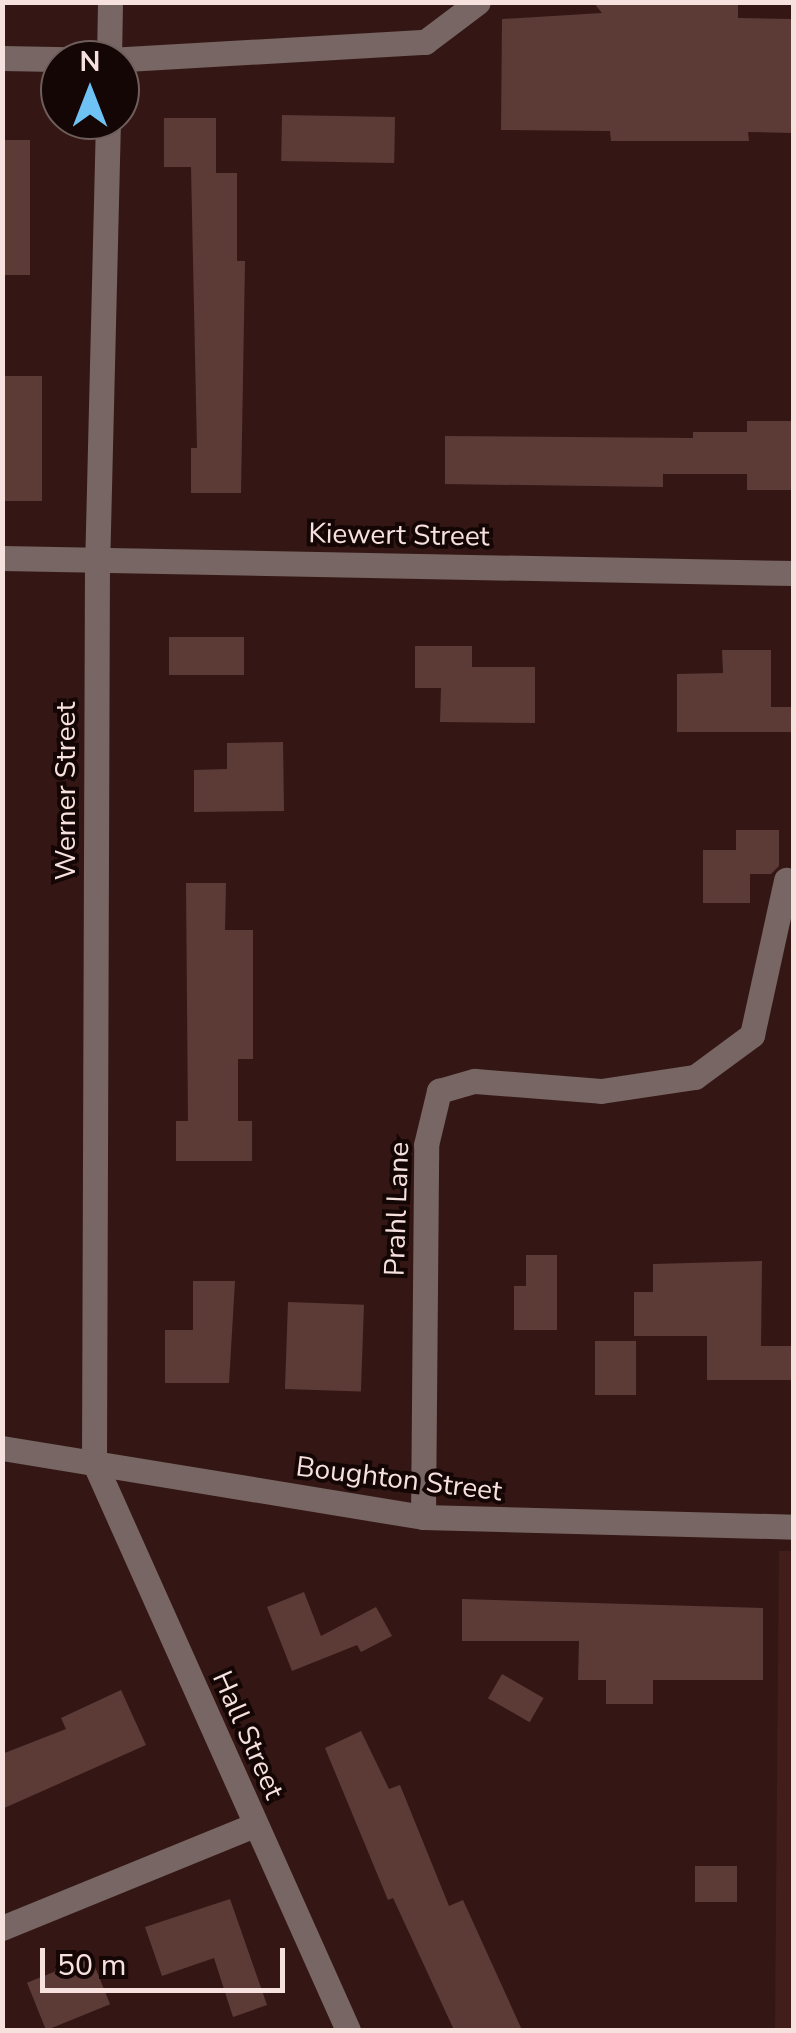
<!DOCTYPE html>
<style>
body{margin:0}
#map{position:relative;width:796px;height:2033px;overflow:hidden;background:#341714;font-family:"Nunito Sans",sans-serif}
div>[style]{position:absolute}
.built>*{inset:0;background:#421e1a}
.building>*{inset:0;background:#5c3b37;transform-origin:0 0}
.minor>*{height:25px;margin:-12.5px;padding:0 12.5px;transform-origin:12.5px;border-radius:12.5px;background:#776664}
span{translate:-50% -50%;white-space:nowrap;text-align:center;line-height:1.15;-webkit-text-stroke:8px #130605;paint-order:stroke}
.street-label{font-size:28px;color:#f7e1df}
.frame{position:absolute;inset:0;border:5px solid #f7e1df;pointer-events:none}
.north{position:absolute;left:40px;top:40px;width:100px;height:100px;box-sizing:border-box;background:#130605;border:2px solid #6e5e5c;border-radius:50%;rotate:0deg;font-size:28px;font-weight:700;line-height:40px;text-align:center;color:#f7e1df}
.north::after{content:'';display:block;margin:auto;width:35px;height:45px;background:#6fc2f4;clip-path:polygon(50% 0,100% 100%,50% 72%,0 100%)}
.scale{position:absolute;left:40px;top:1948px;width:245px;height:45px;box-sizing:border-box;border:5px solid #f7e1df;border-top:0;padding-left:12px;font-size:30px;line-height:35px;white-space:nowrap;color:#f7e1df;-webkit-text-stroke:8px #130605;paint-order:stroke}
</style>
<div id="map">
<div class="built">
<i style="clip-path:polygon(779px 1551px,794px 1551px,793px 2030px,775px 2030px)"></i>
</div>
<div class="building">
<i style="clip-path:polygon(593px 2px,738px 2px,738px 18px,794px 19px,794px 133px,748px 132px,749px 141px,611px 141px,610px 131px,501px 130px,502px 19px,602px 13px)"></i>
<i style="left:282px;top:115px;width:113px;height:46px;rotate:1deg"></i>
<i style="clip-path:polygon(164px 118px,216px 118px,216px 173px,237px 173px,237px 261px,245px 261px,241px 493px,191px 493px,191px 448px,197px 448px,191px 167px,164px 167px)"></i>
<i style="left:2px;top:140px;width:28px;height:135px"></i>
<i style="left:2px;top:376px;width:40px;height:125px"></i>
<i style="clip-path:polygon(747px 421px,794px 421px,794px 490px,747px 490px,747px 474px,663px 474px,663px 487px,445px 484px,445px 436px,693px 438px,693px 432px,747px 432px)"></i>
<i style="left:169px;top:637px;width:75px;height:38px"></i>
<i style="clip-path:polygon(415px 646px,472px 646px,472px 667px,535px 667px,535px 723px,440px 722px,441px 688px,415px 688px)"></i>
<i style="clip-path:polygon(722px 650px,771px 650px,771px 707px,794px 707px,794px 732px,677px 732px,677px 674px,723px 673px)"></i>
<i style="clip-path:polygon(283px 742px,284px 811px,194px 812px,194px 770px,227px 769px,227px 743px)"></i>
<i style="clip-path:polygon(736px 830px,779px 830px,779px 866px,771px 874px,750px 874px,750px 903px,703px 903px,703px 850px,736px 850px)"></i>
<i style="clip-path:polygon(186px 883px,226px 883px,225px 930px,253px 930px,253px 1059px,238px 1059px,238px 1121px,252px 1121px,252px 1161px,176px 1161px,176px 1121px,188px 1121px)"></i>
<i style="clip-path:polygon(526px 1255px,557px 1255px,557px 1330px,514px 1330px,514px 1286px,526px 1286px)"></i>
<i style="clip-path:polygon(762px 1261px,761px 1346px,794px 1346px,794px 1380px,707px 1380px,707px 1336px,634px 1336px,634px 1292px,653px 1292px,653px 1264px)"></i>
<i style="clip-path:polygon(193px 1281px,235px 1281px,229px 1383px,165px 1383px,165px 1330px,193px 1330px)"></i>
<i style="left:288px;top:1302px;width:76px;height:87px;rotate:2deg"></i>
<i style="left:595px;top:1341px;width:41px;height:54px"></i>
<i style="clip-path:polygon(304px 1592px,321px 1636px,376px 1607px,392px 1636px,361px 1652px,357px 1645px,292px 1671px,267px 1607px)"></i>
<i style="clip-path:polygon(462px 1599px,763px 1608px,763px 1680px,653px 1680px,653px 1704px,606px 1704px,606px 1680px,578px 1680px,579px 1641px,462px 1641px)"></i>
<i style="left:502px;top:1674px;width:48px;height:28px;rotate:30deg"></i>
<i style="clip-path:polygon(121px 1690px,146px 1745px,2px 1809px,2px 1754px,66px 1729px,61px 1718px)"></i>
<i style="clip-path:polygon(361px 1731px,389px 1789px,400px 1785px,449px 1906px,463px 1900px,522px 2030px,454px 2030px,393px 1898px,388px 1900px,325px 1748px)"></i>
<i style="left:695px;top:1866px;width:42px;height:36px"></i>
<i style="clip-path:polygon(230px 1899px,267px 2005px,233px 2017px,214px 1958px,162px 1976px,145px 1927px)"></i>
<i style="left:91px;top:1957px;width:51px;height:69px;rotate:68deg"></i>
</div>
<div class="minor">
<i style="left:2px;top:58px;width:107px;rotate:1.1deg"></i>
<i style="left:109px;top:60px;width:317px;rotate:-3.3deg"></i>
<i style="left:425px;top:42px;width:66px;rotate:-37deg"></i>
<i style="left:109px;top:60px;width:58px;rotate:-89deg"></i>
<i style="left:108px;top:120px;width:438px;rotate:91.4deg"></i>
<i style="left:97px;top:558px;width:904px;rotate:90.19deg"></i>
<i style="left:94px;top:1462px;width:622px;rotate:65.91deg"></i>
<i style="left:2px;top:558px;width:792px;rotate:1.09deg"></i>
<i style="left:2px;top:1448px;width:427px;rotate:9.3deg"></i>
<i style="left:423px;top:1517px;width:371px;rotate:1.5deg"></i>
<i style="left:423px;top:1517px;width:372px;rotate:-89.5deg"></i>
<i style="left:426px;top:1145px;width:56px;rotate:-76.5deg"></i>
<i style="left:439px;top:1091px;width:37px;rotate:-16deg"></i>
<i style="left:475px;top:1081px;width:126px;rotate:4.5deg"></i>
<i style="left:601px;top:1091px;width:95px;rotate:-8.5deg"></i>
<i style="left:695px;top:1077px;width:71px;rotate:-36.4deg"></i>
<i style="left:752px;top:1035px;width:159px;rotate:-77.6deg"></i>
<i style="left:2px;top:1928px;width:273px;rotate:-22.2deg"></i>
</div>
<div class="street-label">
<span style="left:399px;top:535px;rotate:1deg">Kiewert Street</span>
<span style="left:66px;top:791px;rotate:-90deg">Werner Street</span>
<span style="left:397px;top:1209px;rotate:-88deg">Prahl Lane</span>
<span style="left:399px;top:1479px;rotate:7deg">Boughton Street</span>
<span style="left:248px;top:1735px;rotate:66deg">Hall Street</span>
</div>
<div class="frame"></div>
<div class="north">N</div>
<div class="scale">50 m</div>
</div>
